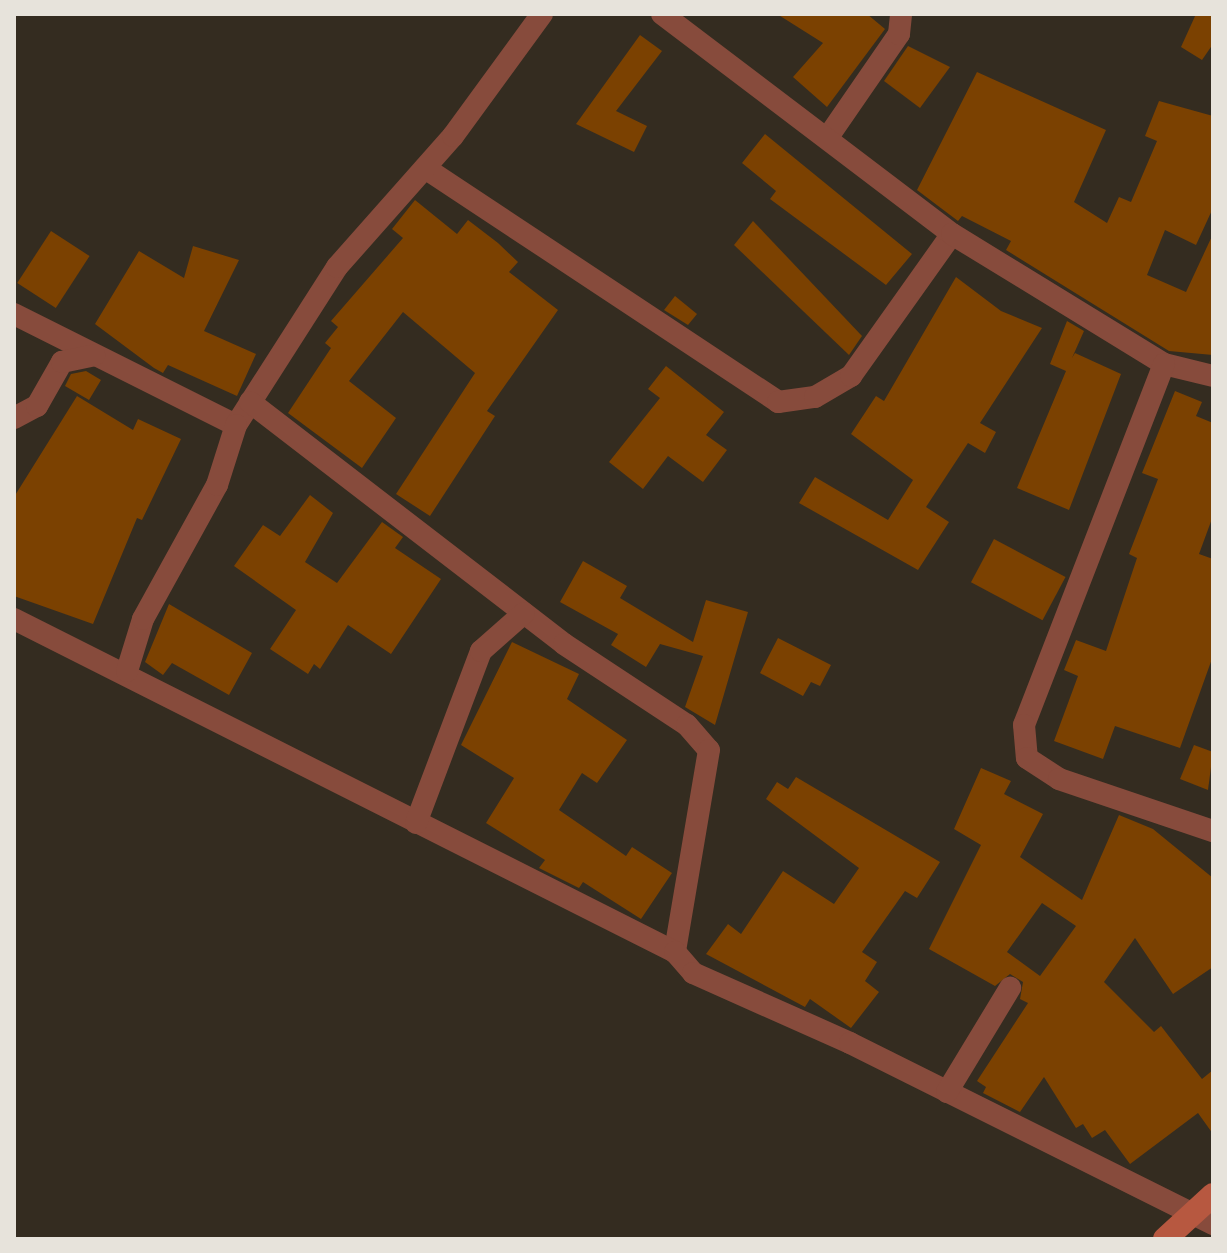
<!DOCTYPE html>
<style>
body{margin:0}
#map{position:relative;width:1227px;height:1253px;overflow:hidden;background:#342c20;font-family:Montserrat,sans-serif}
div>[style]{position:absolute}
.building>*{inset:0;background:#7b4101;transform-origin:0 0}
.street>*{height:22px;margin:-11px;padding:0 11px;transform-origin:11px;border-radius:11px;background:#874b3c}
.secondary>*{height:24px;margin:-12px;padding:0 12px;transform-origin:12px;border-radius:12px;background:#b75840}
span{translate:-50% -50%;white-space:nowrap;text-align:center;line-height:1.15;-webkit-text-stroke:6px #342c20;paint-order:stroke}
.frame{position:absolute;inset:0;border:16px solid #e7e3db;pointer-events:none}
</style>
<div id="map">
<div class="building">
<i style="clip-path:polygon(777px 14px,867px 14px,885px 29px,827px 107px,793px 77px,823px 43px)"></i>
<i style="clip-path:polygon(1196px 14px,1213px 14px,1213px 44px,1202px 60px,1181px 47px)"></i>
<i style="clip-path:polygon(640px 35px,662px 51px,616px 111px,647px 126px,634px 152px,576px 124px)"></i>
<i style="clip-path:polygon(908px 46px,950px 67px,920px 108px,884px 81px)"></i>
<i style="clip-path:polygon(977px 72px,1106px 130px,1074px 202px,1107px 223px,1119px 197px,1131px 202px,1157px 141px,1145px 136px,1159px 101px,1213px 116px,1213px 208px,1196px 245px,1165px 230px,1147px 275px,1186px 292px,1213px 234px,1213px 355px,1169px 351px,1006px 250px,1011px 241px,962px 216px,958px 221px,917px 190px)"></i>
<i style="clip-path:polygon(765px 134px,912px 254px,886px 285px,770px 199px,776px 191px,742px 163px)"></i>
<i style="clip-path:polygon(415px 200px,457px 234px,468px 220px,498px 243px,518px 262px,509px 272px,558px 310px,487px 411px,495px 416px,430px 516px,396px 494px,475px 373px,403px 312px,349px 381px,396px 418px,362px 468px,288px 413px,331px 348px,325px 343px,338px 327px,331px 321px,403px 238px,392px 229px)"></i>
<i style="clip-path:polygon(753px 221px,862px 336px,849px 355px,734px 245px)"></i>
<i style="left:51px;top:231px;width:46px;height:62px;rotate:33deg"></i>
<i style="clip-path:polygon(193px 246px,239px 260px,204px 331px,256px 354px,237px 396px,168px 365px,163px 373px,154px 368px,95px 324px,139px 251px,184px 278px)"></i>
<i style="clip-path:polygon(956px 277px,1001px 311px,1042px 328px,980px 423px,996px 432px,985px 453px,968px 443px,926px 507px,949px 522px,918px 570px,799px 503px,815px 477px,888px 520px,913px 480px,851px 434px,876px 396px,884px 401px)"></i>
<i style="clip-path:polygon(675px 296px,697px 314px,688px 325px,664px 310px)"></i>
<i style="clip-path:polygon(1067px 321px,1084px 331px,1072px 358px,1075px 353px,1121px 374px,1069px 510px,1017px 488px,1066px 371px,1050px 364px)"></i>
<i style="clip-path:polygon(666px 366px,724px 412px,706px 435px,727px 450px,703px 482px,668px 456px,643px 489px,609px 462px,660px 398px,648px 389px)"></i>
<i style="clip-path:polygon(86px 371px,101px 380px,89px 400px,65px 386px,71px 374px)"></i>
<i style="clip-path:polygon(1175px 391px,1202px 402px,1196px 416px,1213px 423px,1213px 516px,1199px 554px,1213px 559px,1213px 656px,1180px 748px,1115px 726px,1103px 759px,1054px 741px,1078px 676px,1064px 670px,1076px 640px,1106px 651px,1137px 558px,1129px 554px,1158px 479px,1142px 473px)"></i>
<i style="clip-path:polygon(77px 396px,133px 430px,138px 419px,181px 439px,142px 520px,137px 518px,93px 624px,14px 596px,14px 497px)"></i>
<i style="clip-path:polygon(310px 495px,333px 513px,305px 562px,337px 583px,382px 522px,403px 537px,395px 548px,441px 579px,391px 654px,348px 625px,320px 669px,314px 664px,308px 674px,270px 649px,296px 610px,234px 566px,263px 525px,280px 536px)"></i>
<i style="left:994px;top:539px;width:81px;height:49px;rotate:28deg"></i>
<i style="clip-path:polygon(583px 561px,627px 586px,620px 598px,693px 642px,706px 600px,748px 612px,715px 725px,685px 707px,703px 656px,660px 644px,646px 667px,611px 645px,618px 634px,560px 602px)"></i>
<i style="clip-path:polygon(169px 604px,252px 653px,229px 695px,172px 663px,163px 675px,145px 662px)"></i>
<i style="clip-path:polygon(778px 638px,831px 665px,820px 686px,811px 682px,803px 696px,760px 673px)"></i>
<i style="clip-path:polygon(512px 642px,579px 674px,567px 699px,627px 740px,597px 783px,582px 773px,559px 810px,626px 856px,632px 847px,672px 873px,641px 919px,583px 882px,579px 888px,539px 868px,545px 860px,486px 823px,514px 778px,461px 745px)"></i>
<i style="clip-path:polygon(1194px 745px,1213px 752px,1208px 790px,1180px 779px)"></i>
<i style="clip-path:polygon(evenodd,981px 768px,1011px 781px,1004px 794px,1043px 814px,1020px 857px,1082px 900px,1119px 815px,1153px 829px,1213px 878px,1213px 967px,1173px 994px,1135px 938px,1104px 982px,1154px 1032px,1161px 1026px,1202px 1079px,1213px 1070px,1213px 1134px,1198px 1113px,1130px 1164px,1105px 1130px,1092px 1138px,1083px 1124px,1076px 1128px,1044px 1077px,1020px 1112px,983px 1093px,986px 1087px,977px 1081px,1028px 1003px,1020px 999px,1023px 982px,1010px 974px,995px 986px,929px 949px,981px 845px,954px 829px,981px 768px,1042px 903px,1076px 926px,1040px 976px,1007px 952px,1042px 903px)"></i>
<i style="clip-path:polygon(796px 777px,940px 862px,917px 898px,905px 891px,862px 952px,877px 962px,865px 981px,879px 992px,851px 1028px,810px 999px,805px 1007px,706px 954px,728px 924px,741px 934px,783px 871px,834px 904px,859px 868px,766px 799px,777px 782px,788px 789px)"></i>
</div>
<div class="street">
<i style="left:828px;top:137px;width:125px;rotate:-55.4deg"></i>
<i style="left:899px;top:34px;width:20px;rotate:-84deg"></i>
<i style="left:425px;top:168px;width:424px;rotate:33.5deg"></i>
<i style="left:778px;top:402px;width:37px;rotate:-8deg"></i>
<i style="left:815px;top:397px;width:42px;rotate:-30.3deg"></i>
<i style="left:851px;top:376px;width:174px;rotate:-54.6deg"></i>
<i style="left:952px;top:234px;width:364px;rotate:-142.8deg"></i>
<i style="left:952px;top:234px;width:249px;rotate:31.5deg"></i>
<i style="left:1164px;top:364px;width:50px;rotate:13.8deg"></i>
<i style="left:14px;top:314px;width:248px;rotate:26.6deg"></i>
<i style="left:236px;top:425px;width:188px;rotate:-57.4deg"></i>
<i style="left:337px;top:267px;width:175px;rotate:-48.5deg"></i>
<i style="left:453px;top:136px;width:151px;rotate:-53.9deg"></i>
<i style="left:1164px;top:364px;width:387px;rotate:111.2deg"></i>
<i style="left:1024px;top:725px;width:33px;rotate:85deg"></i>
<i style="left:1027px;top:758px;width:38px;rotate:33deg"></i>
<i style="left:1059px;top:779px;width:163px;rotate:18.7deg"></i>
<i style="left:250px;top:402px;width:396px;rotate:37.6deg"></i>
<i style="left:564px;top:644px;width:147px;rotate:33.4deg"></i>
<i style="left:687px;top:725px;width:33px;rotate:49deg"></i>
<i style="left:709px;top:750px;width:205px;rotate:99.6deg"></i>
<i style="left:14px;top:418px;width:26px;rotate:-28deg"></i>
<i style="left:37px;top:406px;width:51px;rotate:-60.4deg"></i>
<i style="left:62px;top:362px;width:33px;rotate:-12deg"></i>
<i style="left:14px;top:619px;width:740px;rotate:26.74deg"></i>
<i style="left:675px;top:952px;width:28px;rotate:49deg"></i>
<i style="left:693px;top:973px;width:172px;rotate:24deg"></i>
<i style="left:850px;top:1043px;width:406px;rotate:26.5deg"></i>
<i style="left:127px;top:671px;width:54px;rotate:-72.9deg"></i>
<i style="left:143px;top:619px;width:153px;rotate:-61.1deg"></i>
<i style="left:217px;top:485px;width:63px;rotate:-72.4deg"></i>
<i style="left:416px;top:823px;width:184px;rotate:-69.3deg"></i>
<i style="left:481px;top:651px;width:57px;rotate:-41.5deg"></i>
<i style="left:947px;top:1092px;width:122px;rotate:-58.8deg"></i>
</div>
<div class="secondary">
<i style="left:1165px;top:1239px;width:65px;rotate:-42.5deg"></i>
</div>
<div class="frame"></div>
</div>
